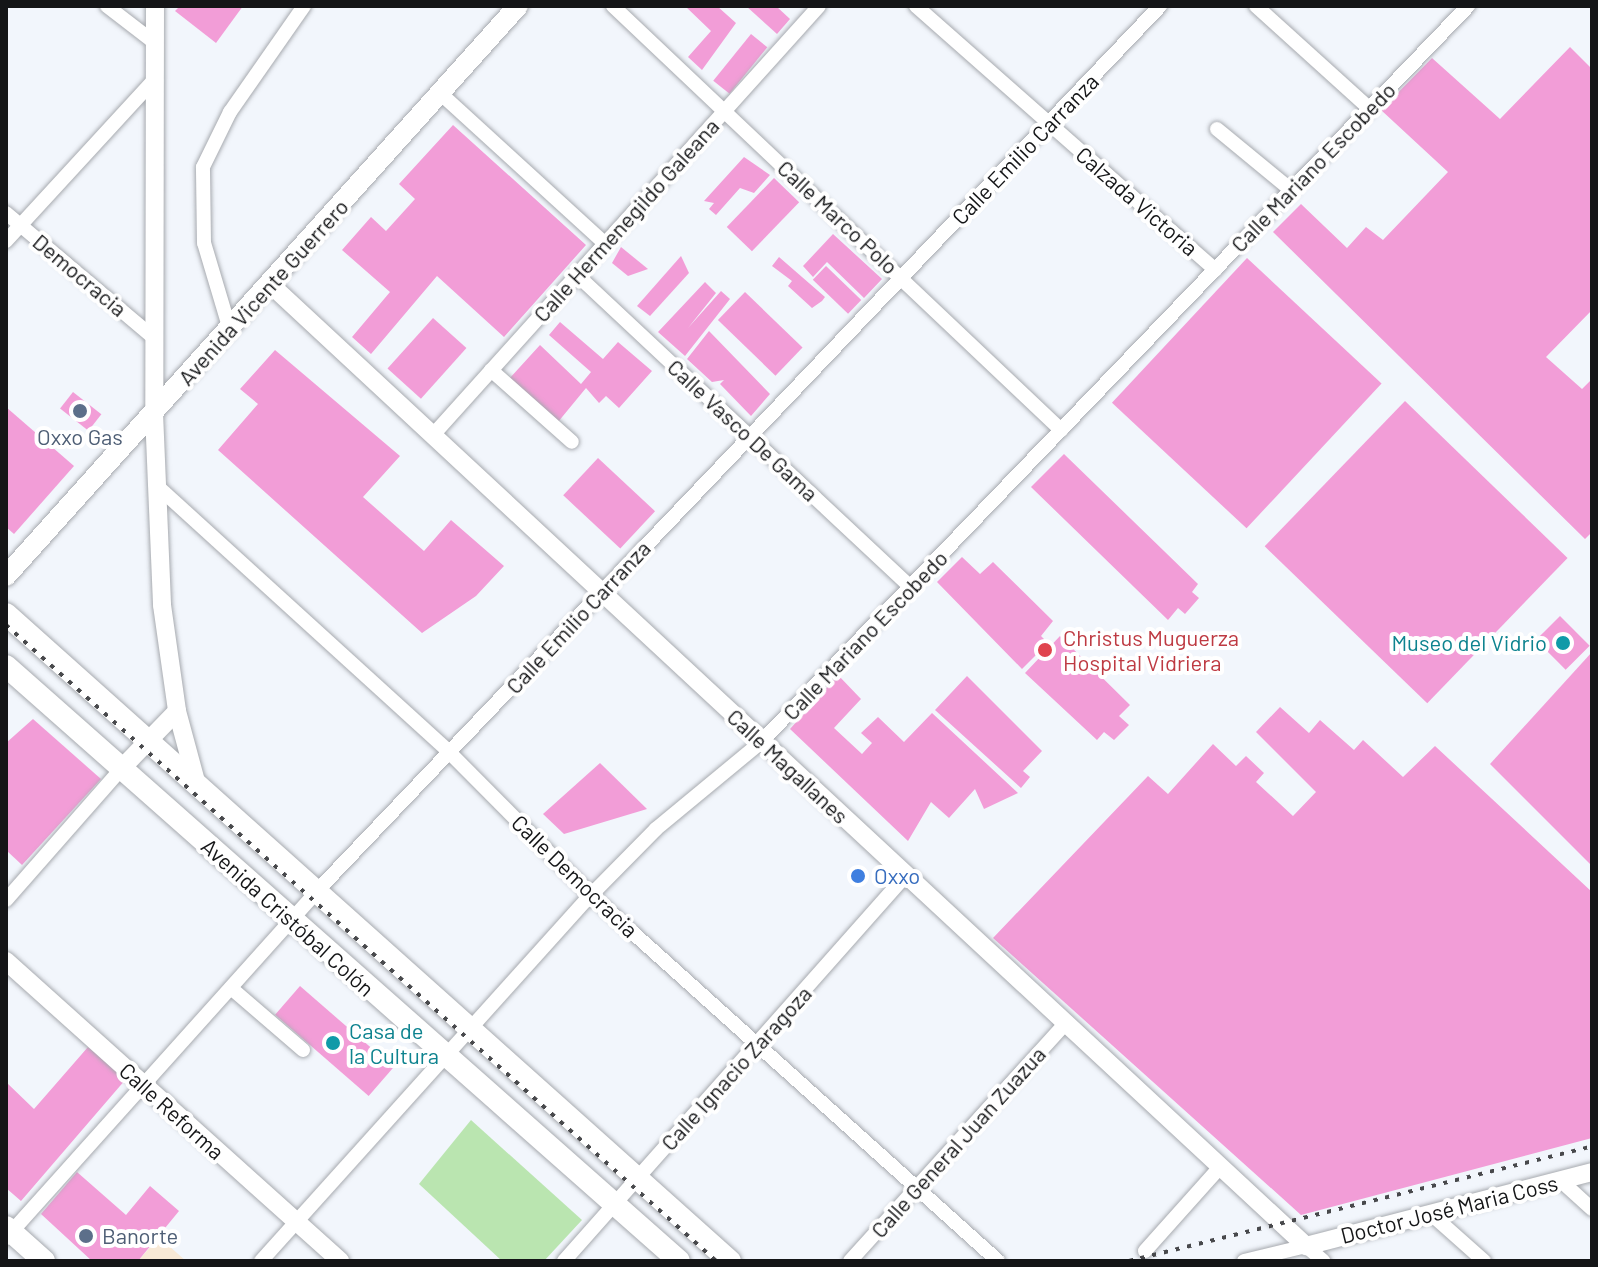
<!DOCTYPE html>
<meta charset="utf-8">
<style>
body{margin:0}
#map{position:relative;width:1598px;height:1267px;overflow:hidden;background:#f2f6fc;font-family:Barlow,sans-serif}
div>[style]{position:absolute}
.commercial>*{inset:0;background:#f8e9d6}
.green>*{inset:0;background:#bae5b0}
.building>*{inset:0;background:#f29dd7;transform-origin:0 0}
.roads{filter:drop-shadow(0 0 2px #a7aaaf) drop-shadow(0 0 2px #a7aaaf)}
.minor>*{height:14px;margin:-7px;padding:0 7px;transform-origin:7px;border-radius:7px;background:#fff}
.tertiary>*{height:18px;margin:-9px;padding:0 9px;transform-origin:9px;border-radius:9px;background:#fff}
.secondary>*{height:20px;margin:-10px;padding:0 10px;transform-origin:10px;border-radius:10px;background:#fff}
.primary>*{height:22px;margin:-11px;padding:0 11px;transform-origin:11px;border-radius:11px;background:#fff}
.rail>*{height:4px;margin-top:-2px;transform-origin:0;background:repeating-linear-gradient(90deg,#48494c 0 4px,transparent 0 12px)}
.dots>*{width:22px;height:22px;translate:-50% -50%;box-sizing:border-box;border:4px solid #fff;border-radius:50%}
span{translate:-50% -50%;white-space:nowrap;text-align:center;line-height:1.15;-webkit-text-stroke:8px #fff;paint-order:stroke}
.street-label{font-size:22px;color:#141517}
.service-label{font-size:22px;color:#4e5e75}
.left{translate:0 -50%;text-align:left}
.health-label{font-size:22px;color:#be3a42}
.culture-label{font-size:22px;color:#0d838f}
.right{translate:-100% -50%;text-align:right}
.shop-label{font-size:22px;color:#366cbe}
.frame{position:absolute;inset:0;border:8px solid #141517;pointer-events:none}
</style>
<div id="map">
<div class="commercial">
<i style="clip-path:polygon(159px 1237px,186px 1261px,138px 1261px)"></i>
</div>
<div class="green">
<i style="clip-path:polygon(471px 1120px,582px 1220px,544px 1261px,502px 1261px,419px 1184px)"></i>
</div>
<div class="building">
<i style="clip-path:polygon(180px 6px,243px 6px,216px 43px,175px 11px)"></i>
<i style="clip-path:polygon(685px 6px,717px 6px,736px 23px,702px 70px,688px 57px,711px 31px)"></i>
<i style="clip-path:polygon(746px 6px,776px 6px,790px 19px,777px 34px)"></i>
<i style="left:751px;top:34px;width:21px;height:60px;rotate:39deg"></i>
<i style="clip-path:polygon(1570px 47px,1592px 69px,1592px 310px,1546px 357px,1582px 389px,1592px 379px,1592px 532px,1585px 539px,1273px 232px,1301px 204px,1347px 248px,1366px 227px,1383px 240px,1448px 172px,1381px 110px,1432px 58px,1500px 119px)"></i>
<i style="clip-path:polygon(453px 125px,586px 245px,504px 337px,437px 276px,371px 354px,352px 337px,390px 292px,342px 250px,371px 217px,386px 231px,415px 199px,399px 184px)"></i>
<i style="clip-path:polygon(744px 157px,770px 175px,754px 193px,740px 188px,716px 215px,709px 209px,714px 203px,704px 201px)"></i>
<i style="left:774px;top:178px;width:35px;height:68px;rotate:44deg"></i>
<i style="clip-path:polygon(833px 234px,882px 279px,864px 298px,827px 262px,813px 277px,803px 266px)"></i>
<i style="clip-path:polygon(621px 247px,648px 269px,628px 276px,612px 263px)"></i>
<i style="clip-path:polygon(681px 256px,689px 273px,650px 316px,637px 306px)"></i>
<i style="clip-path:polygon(779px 257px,825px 297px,822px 301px,812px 308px,788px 286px,792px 281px,772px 266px)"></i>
<i style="left:1247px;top:258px;width:184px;height:198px;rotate:43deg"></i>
<i style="left:826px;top:266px;width:49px;height:19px;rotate:44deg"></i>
<i style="clip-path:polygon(705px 282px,716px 293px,688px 328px,721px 291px,730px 299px,685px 356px,658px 332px)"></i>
<i style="left:745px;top:292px;width:80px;height:39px;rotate:44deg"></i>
<i style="left:433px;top:318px;width:45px;height:68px;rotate:42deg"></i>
<i style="clip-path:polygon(560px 322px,603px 359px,618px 342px,652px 371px,619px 408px,606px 396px,599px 403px,586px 388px,558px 422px,509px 379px,540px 345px,581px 384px,591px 372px,549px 335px)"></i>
<i style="clip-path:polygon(709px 331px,770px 394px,751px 416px,720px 384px,724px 380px,712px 382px,687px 359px)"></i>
<i style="clip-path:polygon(275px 350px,400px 456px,363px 497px,424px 551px,451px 520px,504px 566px,476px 596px,422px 633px,218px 450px,258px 404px,240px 389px)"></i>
<i style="left:73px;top:392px;width:36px;height:21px;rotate:38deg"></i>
<i style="left:1405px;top:401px;width:226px;height:202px;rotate:44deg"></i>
<i style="clip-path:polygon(6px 407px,74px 466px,14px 534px,6px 527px)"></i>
<i style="clip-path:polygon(1064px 454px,1198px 584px,1192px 592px,1199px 598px,1185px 614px,1178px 608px,1168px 620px,1031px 487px)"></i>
<i style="left:598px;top:458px;width:78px;height:51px;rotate:43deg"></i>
<i style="clip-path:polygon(962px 557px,980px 574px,993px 562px,1053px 621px,1041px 636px,1048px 643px,1022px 669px,937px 582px)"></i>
<i style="left:1560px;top:616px;width:42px;height:34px;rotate:45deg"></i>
<i style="clip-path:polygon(1060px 636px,1130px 705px,1119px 716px,1129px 725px,1114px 740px,1104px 732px,1097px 740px,1025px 673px)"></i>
<i style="clip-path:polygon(1592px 652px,1592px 866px,1490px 764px)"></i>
<i style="clip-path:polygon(838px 675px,861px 699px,834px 728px,862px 754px,872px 743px,861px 733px,878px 717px,904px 742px,932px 713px,1018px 793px,984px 809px,975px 789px,949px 818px,931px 802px,908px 841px,790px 729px)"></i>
<i style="clip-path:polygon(967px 676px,1042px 751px,1023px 771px,1030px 777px,1021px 788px,935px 710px)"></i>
<i style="clip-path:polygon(1280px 707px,1309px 733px,1320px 720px,1354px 750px,1363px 740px,1403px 777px,1435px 746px,1592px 892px,1592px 1138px,1301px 1215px,993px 938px,1148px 776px,1168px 794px,1213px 744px,1236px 766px,1246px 756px,1264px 773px,1256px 782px,1293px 816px,1316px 792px,1256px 732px)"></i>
<i style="clip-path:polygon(33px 719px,101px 779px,22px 865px,6px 850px,6px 743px)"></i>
<i style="clip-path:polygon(600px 763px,647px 809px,564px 834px,543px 814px)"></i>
<i style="left:300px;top:986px;width:124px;height:38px;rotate:41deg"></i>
<i style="clip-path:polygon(88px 1047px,126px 1079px,21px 1201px,6px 1188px,6px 1082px,34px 1109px)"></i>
<i style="clip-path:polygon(77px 1172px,126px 1215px,150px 1186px,179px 1211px,138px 1261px,92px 1261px,41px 1214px)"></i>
</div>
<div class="roads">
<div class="minor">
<i style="left:107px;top:6px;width:61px;rotate:37.6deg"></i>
<i style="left:613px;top:6px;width:617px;rotate:43.42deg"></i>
<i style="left:916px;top:6px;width:399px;rotate:41.4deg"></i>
<i style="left:1256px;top:6px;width:154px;rotate:42.1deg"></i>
<i style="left:440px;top:93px;width:222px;rotate:42.4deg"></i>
<i style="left:1217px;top:129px;width:96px;rotate:39.5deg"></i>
<i style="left:6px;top:213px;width:194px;rotate:40.2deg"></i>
<i style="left:6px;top:241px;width:220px;rotate:-47.4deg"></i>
<i style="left:576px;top:274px;width:458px;rotate:43.1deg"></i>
<i style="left:230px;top:330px;width:91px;rotate:-106.6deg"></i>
<i style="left:204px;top:243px;width:76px;rotate:-90.8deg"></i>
<i style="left:203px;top:167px;width:61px;rotate:-63.9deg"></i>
<i style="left:230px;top:112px;width:129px;rotate:-55.1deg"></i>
<i style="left:491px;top:370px;width:108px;rotate:41.6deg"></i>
<i style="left:433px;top:435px;width:577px;rotate:-48.02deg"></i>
<i style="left:157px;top:486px;width:395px;rotate:42.3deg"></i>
<i style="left:449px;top:752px;width:202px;rotate:45.2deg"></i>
<i style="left:591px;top:895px;width:547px;rotate:41.96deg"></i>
<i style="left:6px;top:900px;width:176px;rotate:-48.7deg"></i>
<i style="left:231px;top:988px;width:95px;rotate:40.7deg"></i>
<i style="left:1560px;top:1180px;width:43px;rotate:42.2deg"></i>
<i style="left:1431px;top:1214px;width:71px;rotate:41.6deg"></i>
<i style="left:6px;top:1238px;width:465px;rotate:-48.1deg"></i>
<i style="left:316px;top:892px;width:1224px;rotate:-46.39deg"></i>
<i style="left:1145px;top:1251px;width:114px;rotate:-48.2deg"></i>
<i style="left:261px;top:1261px;width:493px;rotate:-48deg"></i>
<i style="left:591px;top:895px;width:93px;rotate:-45.4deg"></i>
<i style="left:656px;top:829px;width:136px;rotate:-39.6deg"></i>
<i style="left:761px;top:742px;width:1021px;rotate:-46.15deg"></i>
<i style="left:564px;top:1261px;width:516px;rotate:-48.46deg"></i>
<i style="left:850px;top:1261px;width:321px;rotate:-47.8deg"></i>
<i style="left:1244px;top:1261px;width:64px;rotate:-13.6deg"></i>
<i style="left:1306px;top:1246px;width:23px;rotate:41deg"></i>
</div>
<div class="tertiary">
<i style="left:155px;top:6px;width:407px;rotate:90.1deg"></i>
<i style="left:154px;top:413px;width:192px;rotate:87.6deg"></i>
<i style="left:162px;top:605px;width:107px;rotate:81.9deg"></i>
<i style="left:177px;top:711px;width:77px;rotate:74.9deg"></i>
<i style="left:270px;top:284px;width:1414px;rotate:42.88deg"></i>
<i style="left:1306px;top:1246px;width:295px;rotate:-14.5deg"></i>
<i style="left:122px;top:768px;width:79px;rotate:-46deg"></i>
<i style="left:6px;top:961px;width:449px;rotate:41.9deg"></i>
</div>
<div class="secondary">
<i style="left:6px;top:576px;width:766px;rotate:-48.07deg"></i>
</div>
<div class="primary">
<i style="left:6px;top:614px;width:971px;rotate:41.79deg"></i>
<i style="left:6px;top:666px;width:898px;rotate:41.48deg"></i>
<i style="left:6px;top:1227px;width:51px;rotate:41.8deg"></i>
</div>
</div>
<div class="rail">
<i style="left:6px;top:625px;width:953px;rotate:41.85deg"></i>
<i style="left:1129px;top:1261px;width:477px;rotate:-13.9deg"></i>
</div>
<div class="dots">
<i style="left:80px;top:411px;background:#5c6f8a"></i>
<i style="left:1563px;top:643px;background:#0f9aa8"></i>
<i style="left:1045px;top:650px;background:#e0444e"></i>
<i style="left:858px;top:876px;background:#3f7fe0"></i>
<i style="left:333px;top:1043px;background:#0f9aa8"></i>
<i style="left:86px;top:1236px;background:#5c6f8a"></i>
</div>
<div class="street-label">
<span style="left:1025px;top:149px;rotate:-46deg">Calle Emilio Carranza</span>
<span style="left:1313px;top:167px;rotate:-46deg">Calle Mariano Escobedo</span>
<span style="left:1137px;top:201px;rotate:41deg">Calzada Victoria</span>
<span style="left:838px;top:217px;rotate:43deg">Calle Marco Polo</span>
<span style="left:626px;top:220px;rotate:-48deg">Calle Hermenegildo Galeana</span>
<span style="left:80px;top:275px;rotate:40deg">Democracia</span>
<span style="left:263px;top:292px;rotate:-48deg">Avenida Vicente Guerrero</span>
<span style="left:743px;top:430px;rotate:43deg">Calle Vasco De Gama</span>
<span style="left:578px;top:617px;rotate:-47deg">Calle Emilio Carranza</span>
<span style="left:865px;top:635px;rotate:-46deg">Calle Mariano Escobedo</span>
<span style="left:788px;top:766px;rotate:43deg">Calle Magallanes</span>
<span style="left:575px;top:876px;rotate:44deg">Calle Democracia</span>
<span style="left:288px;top:917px;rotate:42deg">Avenida Cristóbal Colón</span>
<span style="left:736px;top:1068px;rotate:-48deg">Calle Ignacio Zaragoza</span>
<span style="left:172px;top:1111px;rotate:42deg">Calle Reforma</span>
<span style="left:958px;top:1142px;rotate:-48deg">Calle General Juan Zuazua</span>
<span style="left:1449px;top:1209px;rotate:-14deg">Doctor José Maria Coss</span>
</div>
<div class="service-label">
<span style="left:80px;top:437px">Oxxo Gas</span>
<span class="left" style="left:102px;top:1236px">Banorte</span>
</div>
<div class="health-label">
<span class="left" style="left:1063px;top:650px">Christus Muguerza<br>Hospital Vidriera</span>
</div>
<div class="culture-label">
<span class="right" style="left:1547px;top:643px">Museo del Vidrio</span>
<span class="left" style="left:349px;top:1043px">Casa de<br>la Cultura</span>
</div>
<div class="shop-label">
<span class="left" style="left:874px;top:876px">Oxxo</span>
</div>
<div class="frame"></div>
</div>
